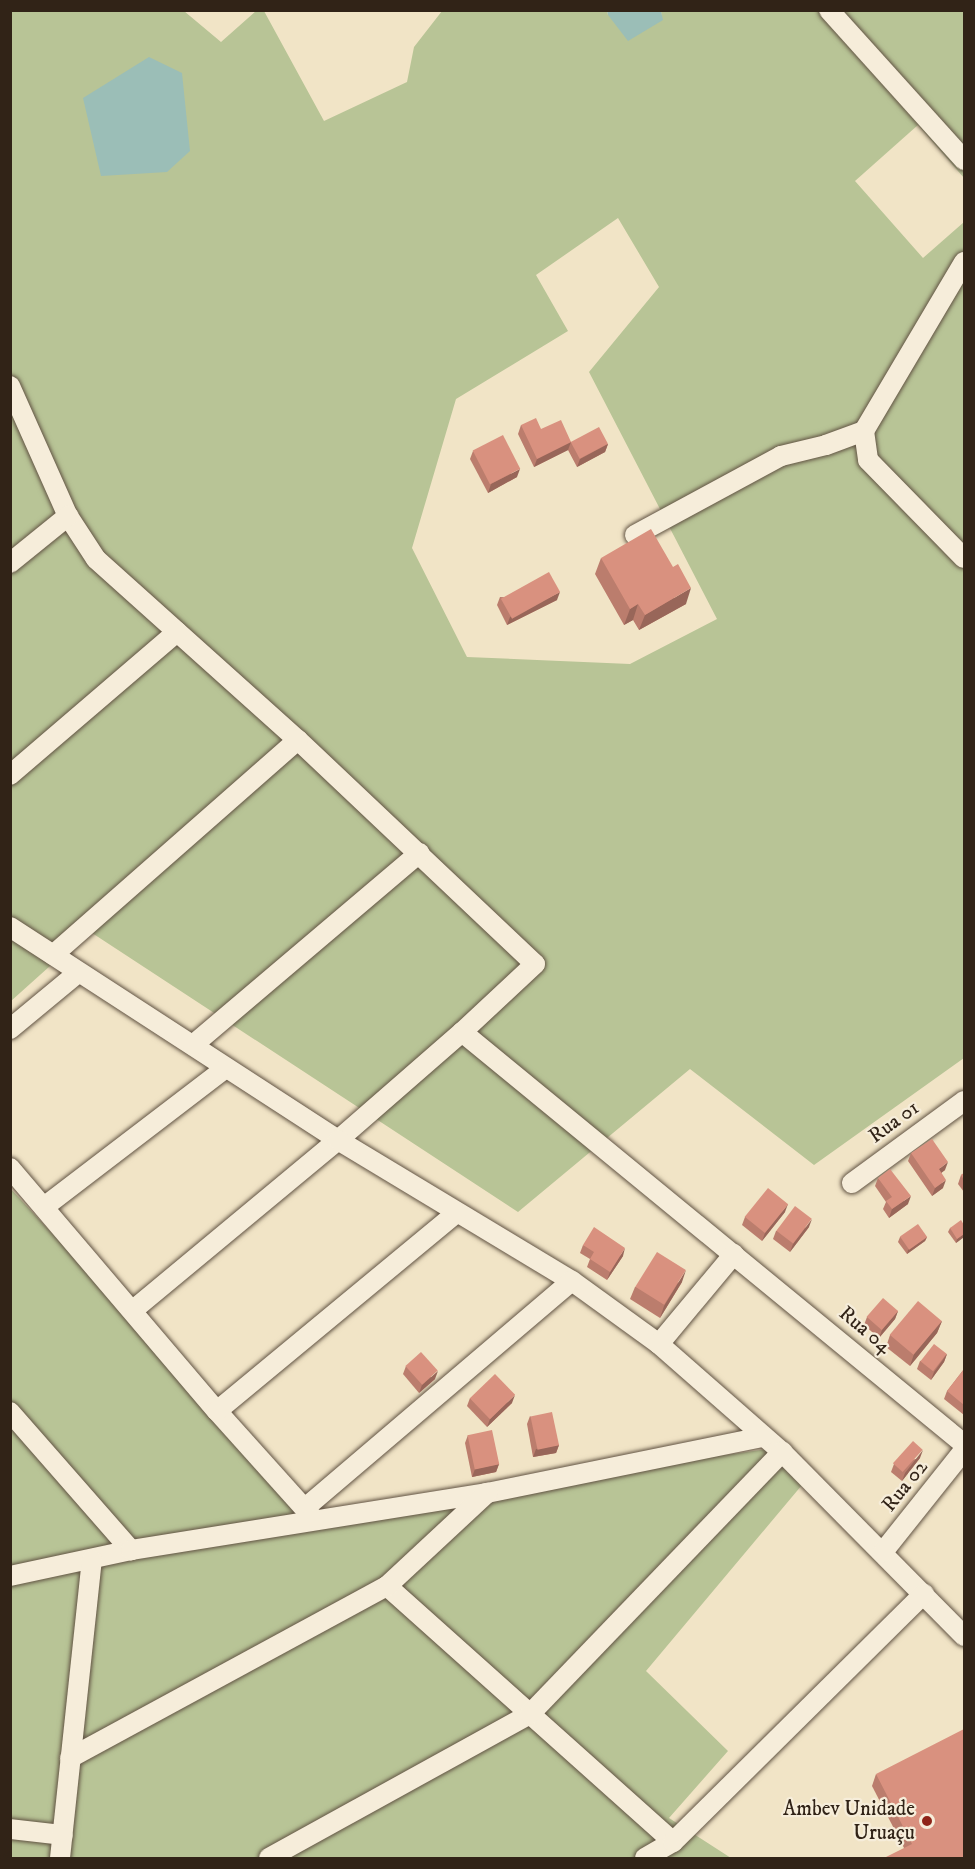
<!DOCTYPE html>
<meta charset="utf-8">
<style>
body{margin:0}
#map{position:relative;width:975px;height:1869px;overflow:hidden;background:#f1e4c6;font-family:"IM FELL DW Pica",serif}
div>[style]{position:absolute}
.green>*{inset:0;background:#b8c496}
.water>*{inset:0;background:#9bbeb7}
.roads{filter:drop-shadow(0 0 2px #615343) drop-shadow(0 0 2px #615343)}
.minor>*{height:20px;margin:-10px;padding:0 10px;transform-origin:10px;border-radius:10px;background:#f6edda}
.wall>*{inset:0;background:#bb7d6d}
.shaded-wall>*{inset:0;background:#986659}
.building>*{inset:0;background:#d9917f;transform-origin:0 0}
.dots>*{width:16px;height:16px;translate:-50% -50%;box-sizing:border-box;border:3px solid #f6edda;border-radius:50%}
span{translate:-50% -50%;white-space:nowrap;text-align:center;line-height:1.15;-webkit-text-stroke:4.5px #f6edda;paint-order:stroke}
.street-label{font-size:21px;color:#312317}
.poi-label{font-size:21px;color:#312317}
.right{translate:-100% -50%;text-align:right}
.frame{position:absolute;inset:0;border:12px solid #312317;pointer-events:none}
</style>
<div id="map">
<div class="green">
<i style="clip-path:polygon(evenodd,11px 11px,184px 11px,221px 42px,256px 11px,264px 11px,324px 121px,407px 82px,414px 47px,442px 11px,607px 11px,608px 15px,662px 20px,661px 11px,964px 11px,964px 178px,918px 125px,855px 181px,923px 258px,964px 222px,964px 1058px,814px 1165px,690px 1069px,518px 1212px,89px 931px,11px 1001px,11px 11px,618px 218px,659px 287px,589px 372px,717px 619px,630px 664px,467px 657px,412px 548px,456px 399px,568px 331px,536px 275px,618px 218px)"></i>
<i style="clip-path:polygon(10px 1188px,311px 1513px,767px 1449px,802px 1485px,646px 1671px,728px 1751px,669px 1818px,731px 1858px,11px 1858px)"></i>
</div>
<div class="water">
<i style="clip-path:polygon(607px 11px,661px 11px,663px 20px,628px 41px,608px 15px)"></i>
<i style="clip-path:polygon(149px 57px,182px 73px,190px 151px,167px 172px,101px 176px,83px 98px)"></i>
</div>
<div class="roads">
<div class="minor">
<i style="left:829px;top:10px;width:202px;rotate:48deg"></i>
<i style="left:964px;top:262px;width:196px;rotate:120.6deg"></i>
<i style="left:864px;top:431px;width:29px;rotate:82deg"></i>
<i style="left:868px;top:460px;width:137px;rotate:45.6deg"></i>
<i style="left:10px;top:386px;width:142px;rotate:66deg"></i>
<i style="left:68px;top:516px;width:51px;rotate:56.9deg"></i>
<i style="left:96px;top:559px;width:271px;rotate:41.9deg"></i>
<i style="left:298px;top:740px;width:326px;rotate:43.4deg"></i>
<i style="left:535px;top:964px;width:100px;rotate:137deg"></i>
<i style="left:462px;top:1032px;width:164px;rotate:138.9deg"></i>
<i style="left:338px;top:1140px;width:266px;rotate:140.3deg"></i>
<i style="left:635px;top:535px;width:166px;rotate:-28.4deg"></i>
<i style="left:781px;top:456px;width:46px;rotate:-13.7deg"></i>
<i style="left:826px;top:445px;width:40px;rotate:-20.2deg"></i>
<i style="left:10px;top:563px;width:75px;rotate:-39deg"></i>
<i style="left:10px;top:775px;width:220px;rotate:-40.6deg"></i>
<i style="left:10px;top:927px;width:391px;rotate:33deg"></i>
<i style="left:338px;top:1140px;width:273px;rotate:31.1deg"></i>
<i style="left:572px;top:1281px;width:107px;rotate:35.9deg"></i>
<i style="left:659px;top:1344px;width:164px;rotate:41.3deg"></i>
<i style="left:782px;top:1452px;width:259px;rotate:45.3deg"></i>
<i style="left:53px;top:955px;width:326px;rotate:-41.3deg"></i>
<i style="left:10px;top:1029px;width:89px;rotate:-39.6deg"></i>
<i style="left:462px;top:1032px;width:649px;rotate:39.38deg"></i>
<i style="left:193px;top:1045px;width:297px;rotate:-40.3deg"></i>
<i style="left:10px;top:1168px;width:319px;rotate:49.6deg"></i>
<i style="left:217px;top:1411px;width:145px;rotate:48.1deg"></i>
<i style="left:852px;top:1183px;width:139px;rotate:-36.2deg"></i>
<i style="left:44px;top:1207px;width:229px;rotate:-37.4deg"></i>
<i style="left:659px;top:1344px;width:117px;rotate:-50.2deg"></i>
<i style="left:217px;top:1411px;width:310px;rotate:-39.6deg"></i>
<i style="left:10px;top:1412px;width:184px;rotate:48.8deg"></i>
<i style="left:305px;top:1508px;width:350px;rotate:-40.4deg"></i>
<i style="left:883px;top:1552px;width:130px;rotate:-51.5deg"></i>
<i style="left:10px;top:1576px;width:124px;rotate:-12.1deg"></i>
<i style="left:131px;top:1550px;width:361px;rotate:-9.1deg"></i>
<i style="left:487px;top:1493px;width:281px;rotate:-11.5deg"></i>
<i style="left:387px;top:1586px;width:384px;rotate:41.8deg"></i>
<i style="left:70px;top:1758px;width:361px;rotate:-28.5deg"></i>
<i style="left:387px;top:1586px;width:137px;rotate:-42.9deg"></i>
<i style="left:10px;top:1829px;width:53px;rotate:6.5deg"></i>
<i style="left:60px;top:1858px;width:300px;rotate:-83.9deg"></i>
<i style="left:269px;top:1858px;width:298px;rotate:-28.9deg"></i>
<i style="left:530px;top:1714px;width:364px;rotate:-46.1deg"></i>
<i style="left:645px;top:1858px;width:32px;rotate:-30deg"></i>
<i style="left:673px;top:1842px;width:353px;rotate:-44.7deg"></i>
</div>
</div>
<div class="wall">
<i style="clip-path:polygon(521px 425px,541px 429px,571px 442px,608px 444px,605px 452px,577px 467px,568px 450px,534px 467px,518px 434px)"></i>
<i style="clip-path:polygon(473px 451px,517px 477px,488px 493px,470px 459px)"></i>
<i style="clip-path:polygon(601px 558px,686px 604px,639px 630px,633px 620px,624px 625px,595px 574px)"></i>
<i style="clip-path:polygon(500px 597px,557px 600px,507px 625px,497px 605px)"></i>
<i style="clip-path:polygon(911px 1153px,945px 1170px,941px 1173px,943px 1188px,932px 1196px,908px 1161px)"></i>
<i style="clip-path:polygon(964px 1173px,964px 1192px,958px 1184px,961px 1175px)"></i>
<i style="clip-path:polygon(878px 1178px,908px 1204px,889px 1218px,883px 1209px,886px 1202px,875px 1186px)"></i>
<i style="clip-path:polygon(785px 1212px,762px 1241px,742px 1225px,745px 1217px)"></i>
<i style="clip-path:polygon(964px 1225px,964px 1237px,956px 1243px,948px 1232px,950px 1228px)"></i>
<i style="clip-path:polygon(809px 1227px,790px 1252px,773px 1239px,776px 1231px)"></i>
<i style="clip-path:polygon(900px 1237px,927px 1237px,925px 1241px,907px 1254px,898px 1242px)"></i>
<i style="clip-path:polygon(583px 1245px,623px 1256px,607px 1280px,587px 1267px,590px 1259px,580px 1253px)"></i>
<i style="clip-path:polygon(682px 1282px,660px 1318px,630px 1299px,635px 1287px)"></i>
<i style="clip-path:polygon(898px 1311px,895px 1319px,879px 1338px,864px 1325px,867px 1317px)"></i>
<i style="clip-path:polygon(942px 1321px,937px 1333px,910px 1366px,886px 1347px,890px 1335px)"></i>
<i style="clip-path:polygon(947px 1354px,944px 1362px,931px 1380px,917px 1369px,920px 1361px)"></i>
<i style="clip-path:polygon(406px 1366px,435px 1379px,419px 1393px,403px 1374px)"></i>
<i style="clip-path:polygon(964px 1369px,964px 1415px,944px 1399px,947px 1391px)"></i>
<i style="clip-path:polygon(470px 1398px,512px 1403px,487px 1427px,467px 1406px)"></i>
<i style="clip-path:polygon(530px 1416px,559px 1445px,556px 1453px,533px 1457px,527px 1424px)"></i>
<i style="clip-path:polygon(468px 1435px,499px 1464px,496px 1472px,472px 1477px,465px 1443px)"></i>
<i style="clip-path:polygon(920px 1458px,902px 1481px,891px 1472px,894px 1464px)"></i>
<i style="clip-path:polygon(876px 1774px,964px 1858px,904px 1848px,872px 1786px)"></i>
</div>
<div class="shaded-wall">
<i style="clip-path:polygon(571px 442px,568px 450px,534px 467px,537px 459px)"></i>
<i style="clip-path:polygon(608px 444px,605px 452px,577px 467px,580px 459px)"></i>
<i style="clip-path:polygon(520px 469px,517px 477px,488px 493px,491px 484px)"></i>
<i style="clip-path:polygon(691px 588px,686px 604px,639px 630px,645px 615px)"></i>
<i style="clip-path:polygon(560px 592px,557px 600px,507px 625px,510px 617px)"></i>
<i style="clip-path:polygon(638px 604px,633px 620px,624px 625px,630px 609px)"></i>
<i style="clip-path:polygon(948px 1162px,945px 1170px,936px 1177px,939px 1169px)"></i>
<i style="clip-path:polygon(946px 1180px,943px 1188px,932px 1196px,935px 1188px)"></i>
<i style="clip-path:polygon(911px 1196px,908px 1204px,889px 1218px,892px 1209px)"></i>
<i style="clip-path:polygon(788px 1204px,785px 1212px,762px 1241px,765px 1233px)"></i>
<i style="clip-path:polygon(812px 1219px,809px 1227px,790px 1252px,793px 1244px)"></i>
<i style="clip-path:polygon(964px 1234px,964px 1237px,956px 1243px,957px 1239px)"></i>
<i style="clip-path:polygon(927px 1237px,925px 1241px,907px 1254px,908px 1250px)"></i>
<i style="clip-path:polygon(625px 1248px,623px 1256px,607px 1280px,610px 1272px)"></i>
<i style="clip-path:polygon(686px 1270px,682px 1282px,660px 1318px,664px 1306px)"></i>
<i style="clip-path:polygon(898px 1311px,895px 1319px,879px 1338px,882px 1330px)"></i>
<i style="clip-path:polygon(942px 1321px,937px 1333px,910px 1366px,914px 1354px)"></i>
<i style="clip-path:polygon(947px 1354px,944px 1362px,931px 1380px,934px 1372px)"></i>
<i style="clip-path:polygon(438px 1371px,435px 1379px,419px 1393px,422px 1385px)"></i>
<i style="clip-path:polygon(515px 1395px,512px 1403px,487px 1427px,490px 1419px)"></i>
<i style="clip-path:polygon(559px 1445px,556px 1453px,533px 1457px,536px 1449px)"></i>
<i style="clip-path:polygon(923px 1450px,920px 1458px,902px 1481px,905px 1473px)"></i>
<i style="clip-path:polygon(499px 1464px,496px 1472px,472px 1477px,475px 1469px)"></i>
</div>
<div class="building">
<i style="clip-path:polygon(536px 418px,541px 429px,561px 420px,571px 442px,537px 459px,521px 425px)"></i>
<i style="left:599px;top:427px;width:19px;height:32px;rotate:62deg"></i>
<i style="left:503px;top:435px;width:38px;height:34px;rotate:63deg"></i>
<i style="clip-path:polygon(651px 529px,673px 567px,678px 564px,691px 588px,645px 615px,638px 604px,630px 609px,601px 558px)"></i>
<i style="left:549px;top:572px;width:23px;height:55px;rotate:61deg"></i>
<i style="clip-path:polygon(932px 1139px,948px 1162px,939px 1169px,946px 1180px,935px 1188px,911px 1153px)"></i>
<i style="clip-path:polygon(890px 1169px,911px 1196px,892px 1209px,886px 1201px,892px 1197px,878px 1178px)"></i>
<i style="clip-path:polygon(964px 1173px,964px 1180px,961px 1175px)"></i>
<i style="left:768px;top:1188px;width:26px;height:37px;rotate:39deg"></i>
<i style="left:795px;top:1206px;width:21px;height:31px;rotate:37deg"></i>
<i style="clip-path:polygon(961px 1220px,964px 1225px,964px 1234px,957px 1239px,950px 1228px)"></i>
<i style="left:918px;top:1224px;width:16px;height:22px;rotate:55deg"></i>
<i style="clip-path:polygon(594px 1227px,625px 1248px,610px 1272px,590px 1259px,594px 1252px,583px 1245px)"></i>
<i style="left:657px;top:1252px;width:34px;height:41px;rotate:32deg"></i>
<i style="left:883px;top:1298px;width:20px;height:25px;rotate:41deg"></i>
<i style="left:918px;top:1301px;width:31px;height:44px;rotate:40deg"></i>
<i style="left:934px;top:1344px;width:16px;height:22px;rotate:38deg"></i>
<i style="left:421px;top:1352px;width:25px;height:21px;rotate:48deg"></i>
<i style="clip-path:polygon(964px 1369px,964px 1405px,947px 1391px)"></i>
<i style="left:495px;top:1374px;width:29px;height:35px;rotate:46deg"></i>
<i style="left:552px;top:1412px;width:34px;height:22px;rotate:78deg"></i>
<i style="left:492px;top:1430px;width:35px;height:25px;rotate:78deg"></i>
<i style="left:913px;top:1441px;width:13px;height:30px;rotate:42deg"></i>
<i style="clip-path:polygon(964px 1729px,964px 1858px,884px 1858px,912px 1844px,876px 1774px)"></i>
</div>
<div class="dots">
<i style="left:927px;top:1821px;background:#8f2418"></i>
</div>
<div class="street-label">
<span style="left:894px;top:1122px;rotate:-36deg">Rua 01</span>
<span style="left:865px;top:1330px;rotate:40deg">Rua 04</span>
<span style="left:905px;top:1486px;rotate:-51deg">Rua 02</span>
</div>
<div class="poi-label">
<span class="right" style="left:915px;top:1821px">Ambev Unidade<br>Uruaçu</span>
</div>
<div class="frame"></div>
</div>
